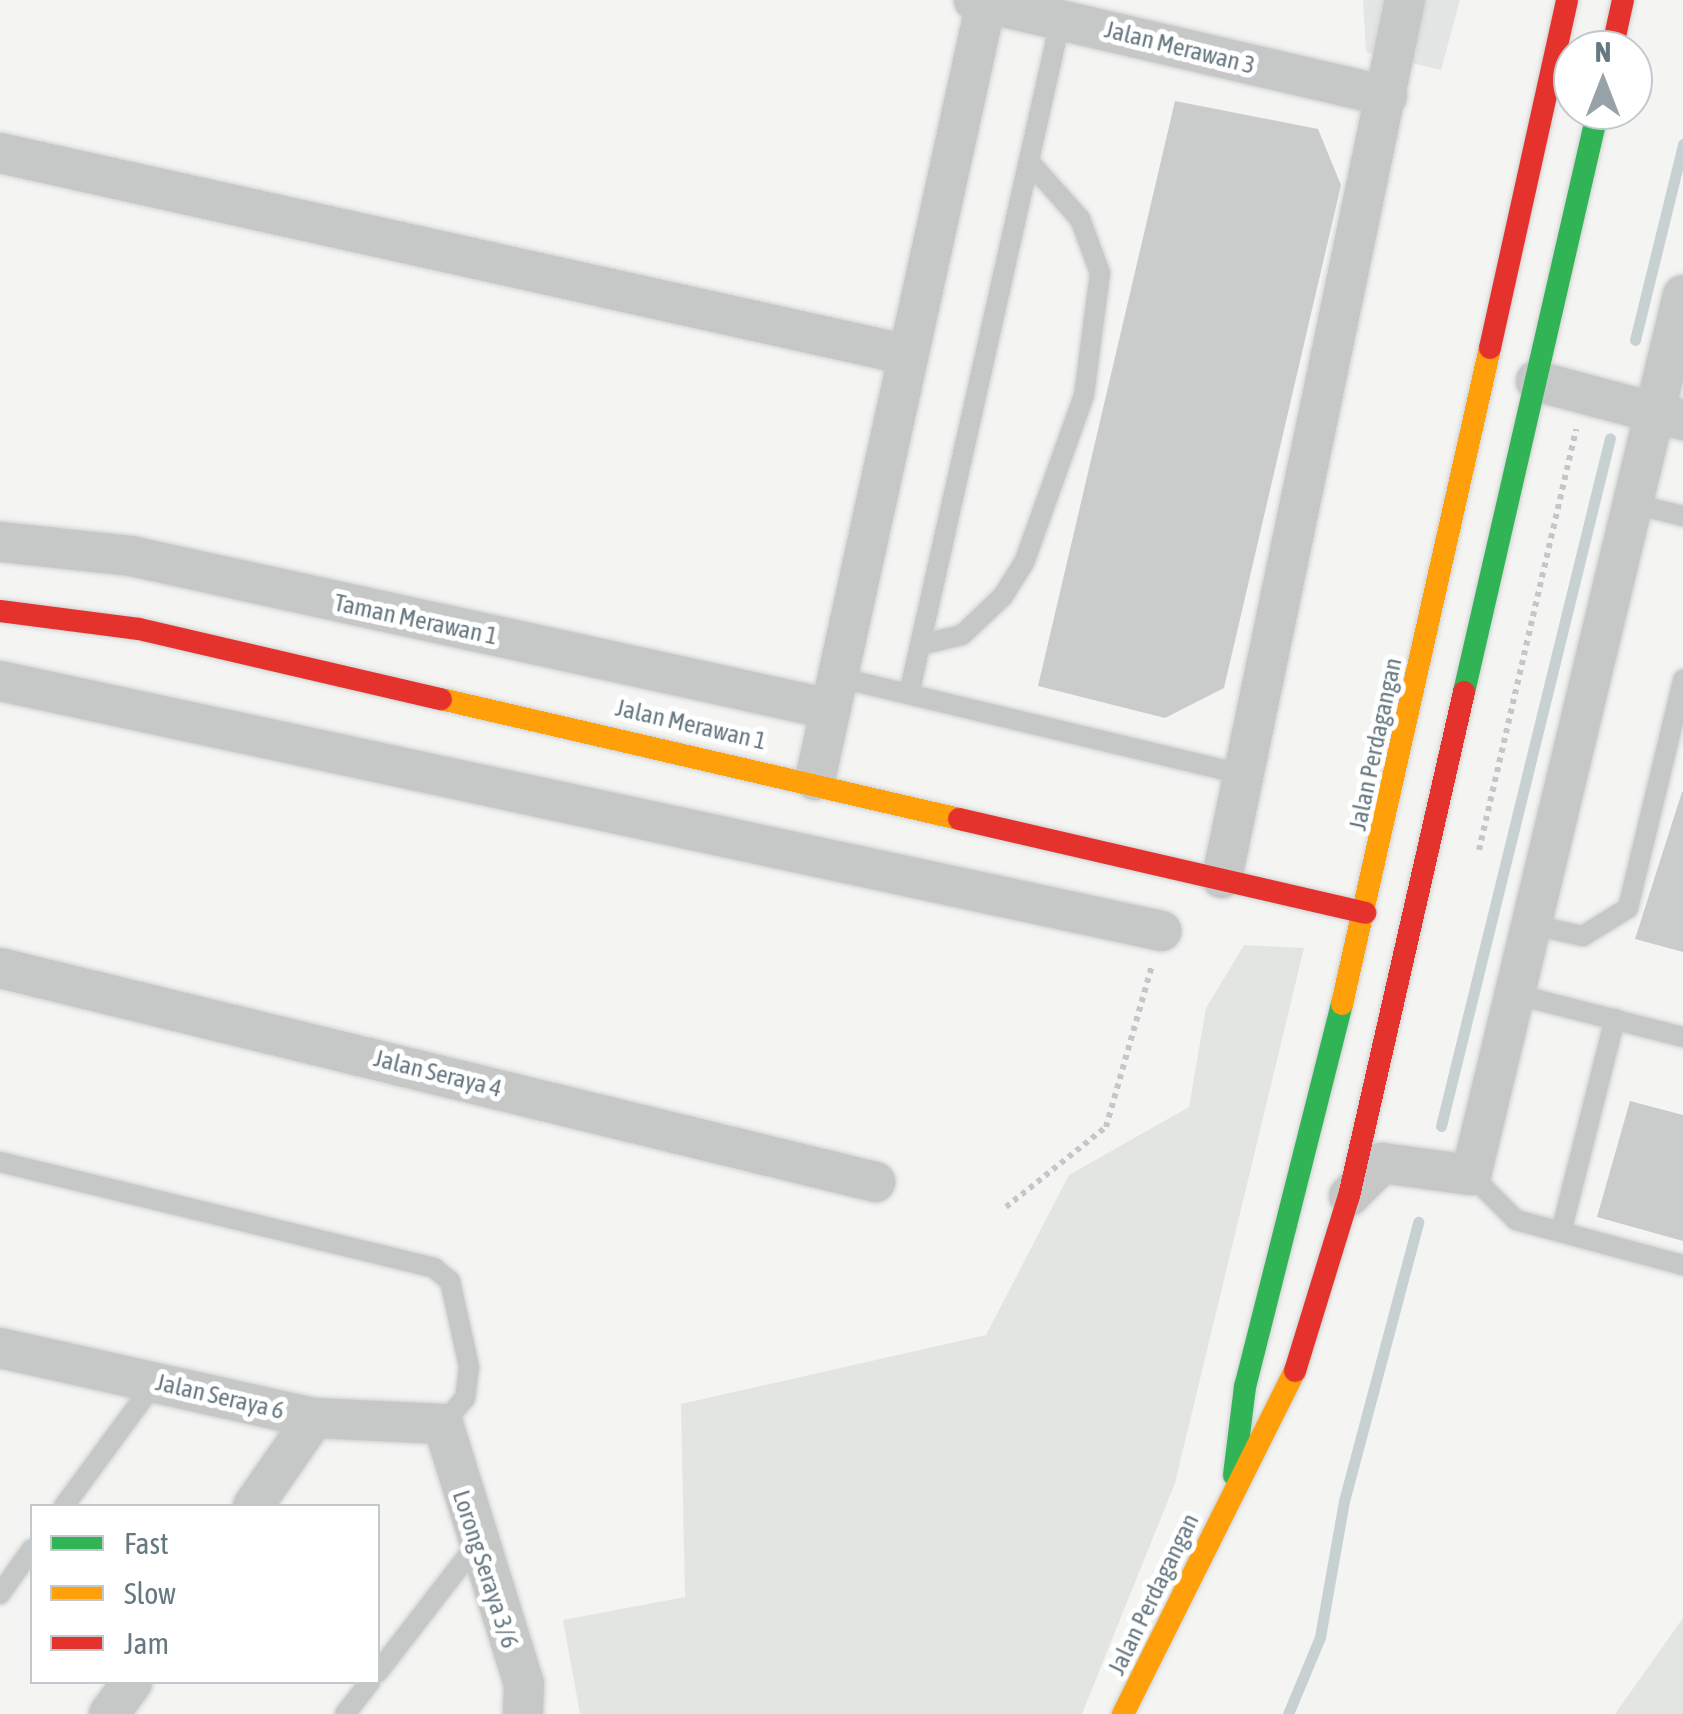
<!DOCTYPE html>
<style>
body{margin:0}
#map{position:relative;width:1683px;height:1714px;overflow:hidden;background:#f4f4f3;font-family:"Asap Condensed",sans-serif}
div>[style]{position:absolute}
.built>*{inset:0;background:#e4e5e5}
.green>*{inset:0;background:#e3e6e0}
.stream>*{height:11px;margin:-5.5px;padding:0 5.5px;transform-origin:5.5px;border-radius:5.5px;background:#c7d1d2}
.building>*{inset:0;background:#cacccc}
.path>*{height:6px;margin-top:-3px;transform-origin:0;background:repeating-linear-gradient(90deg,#c4c6c7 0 5px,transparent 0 10px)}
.roads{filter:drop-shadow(0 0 2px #cfd1d1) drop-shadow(0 0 2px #cfd1d1)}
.lane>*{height:20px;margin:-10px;padding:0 10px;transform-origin:10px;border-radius:10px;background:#c6c8c8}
.street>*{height:40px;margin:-20px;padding:0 20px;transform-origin:20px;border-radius:20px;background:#c6c8c8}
.fast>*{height:22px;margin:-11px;padding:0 11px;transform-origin:11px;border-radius:11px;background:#30b455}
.slow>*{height:22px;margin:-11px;padding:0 11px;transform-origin:11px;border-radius:11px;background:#ff9f0a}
.jam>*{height:22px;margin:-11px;padding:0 11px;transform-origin:11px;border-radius:11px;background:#e5322d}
span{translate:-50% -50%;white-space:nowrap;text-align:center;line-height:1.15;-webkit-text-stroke:10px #fff;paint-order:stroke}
.street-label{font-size:25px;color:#667881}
.legend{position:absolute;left:30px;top:1504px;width:350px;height:180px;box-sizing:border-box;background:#fff;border:2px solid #c2c9cd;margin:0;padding:12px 18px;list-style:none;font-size:30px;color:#667881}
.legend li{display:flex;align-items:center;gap:20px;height:50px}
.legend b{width:50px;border:2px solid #c2c9cd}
.north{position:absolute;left:1553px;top:30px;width:100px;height:100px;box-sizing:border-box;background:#fff;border:2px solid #c2c9cd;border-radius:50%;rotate:0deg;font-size:28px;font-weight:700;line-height:40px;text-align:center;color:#667881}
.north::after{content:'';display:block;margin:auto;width:35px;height:45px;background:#98a3a9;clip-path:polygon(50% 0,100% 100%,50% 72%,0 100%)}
</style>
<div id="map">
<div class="built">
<i style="clip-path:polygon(1363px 0,1460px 0,1441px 70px,1366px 52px)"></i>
</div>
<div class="green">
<i style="clip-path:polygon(1244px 945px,1304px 948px,1175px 1483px,1082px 1714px,580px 1714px,563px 1620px,685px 1597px,681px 1404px,986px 1335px,1069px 1175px,1189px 1107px,1206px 1008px)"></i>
<i style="clip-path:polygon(1683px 1618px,1683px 1714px,1615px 1714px)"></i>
</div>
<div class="stream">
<i style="left:1635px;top:340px;width:202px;rotate:-76.2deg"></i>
<i style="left:1441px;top:1126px;width:708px;rotate:-76.2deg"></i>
<i style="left:1288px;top:1714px;width:83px;rotate:-67.4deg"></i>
<i style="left:1320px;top:1637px;width:138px;rotate:-80deg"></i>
<i style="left:1344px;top:1501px;width:289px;rotate:-75.1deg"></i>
</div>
<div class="building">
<i style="clip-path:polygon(1175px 101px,1318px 129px,1341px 185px,1224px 688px,1165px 718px,1038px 686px)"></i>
<i style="clip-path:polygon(1682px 792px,1683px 792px,1683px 952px,1635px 939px)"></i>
<i style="clip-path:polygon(1630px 1101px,1683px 1115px,1683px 1241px,1597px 1217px)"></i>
</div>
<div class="path">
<i style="left:1479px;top:850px;width:432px;rotate:-77deg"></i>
<i style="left:1006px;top:1207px;width:128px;rotate:-38.7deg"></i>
<i style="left:1106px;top:1127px;width:168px;rotate:-74.1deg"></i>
</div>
<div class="roads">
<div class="lane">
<i style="left:1630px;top:503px;width:55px;rotate:13.8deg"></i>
<i style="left:920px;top:645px;width:43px;rotate:-13.4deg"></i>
<i style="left:962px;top:635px;width:57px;rotate:-43.6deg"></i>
<i style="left:1003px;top:596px;width:39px;rotate:-58deg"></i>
<i style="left:1024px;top:563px;width:178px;rotate:-70.3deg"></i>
<i style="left:1084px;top:395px;width:123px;rotate:-82.5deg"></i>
<i style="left:1100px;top:273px;width:58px;rotate:-110.3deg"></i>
<i style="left:1080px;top:219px;width:72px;rotate:-131.6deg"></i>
<i style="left:837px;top:677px;width:419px;rotate:13.5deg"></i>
<i style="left:909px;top:694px;width:693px;rotate:-77.33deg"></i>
<i style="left:1528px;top:924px;width:56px;rotate:12.3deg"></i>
<i style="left:1583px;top:936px;width:53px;rotate:-31.9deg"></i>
<i style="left:1628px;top:908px;width:235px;rotate:-76.4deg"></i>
<i style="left:1510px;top:993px;width:179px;rotate:14.3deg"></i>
<i style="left:0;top:1162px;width:447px;rotate:13.7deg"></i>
<i style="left:434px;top:1268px;width:21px;rotate:39deg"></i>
<i style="left:450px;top:1281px;width:88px;rotate:77.5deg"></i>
<i style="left:469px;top:1367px;width:31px;rotate:97deg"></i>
<i style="left:465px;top:1398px;width:34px;rotate:130deg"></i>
<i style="left:1471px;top:1175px;width:64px;rotate:45deg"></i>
<i style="left:1516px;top:1220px;width:173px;rotate:15.1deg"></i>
<i style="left:1561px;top:1232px;width:220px;rotate:-75.8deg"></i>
<i style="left:64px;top:1506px;width:154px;rotate:-53.7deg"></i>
<i style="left:0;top:1594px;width:55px;rotate:-54.6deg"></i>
<i style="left:378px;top:1672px;width:160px;rotate:-52.3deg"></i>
<i style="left:345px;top:1714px;width:41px;rotate:-52deg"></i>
</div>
<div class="street">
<i style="left:974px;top:0;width:424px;rotate:13.1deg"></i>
<i style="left:0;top:153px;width:930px;rotate:12.54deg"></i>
<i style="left:1536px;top:381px;width:152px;rotate:14.9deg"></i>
<i style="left:0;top:542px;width:132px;rotate:6.1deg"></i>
<i style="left:131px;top:556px;width:716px;rotate:12.35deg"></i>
<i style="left:0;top:681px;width:1188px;rotate:12.15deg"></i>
<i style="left:815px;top:780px;width:796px;rotate:-77.59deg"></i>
<i style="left:1222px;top:878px;width:897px;rotate:-78.23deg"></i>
<i style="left:0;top:968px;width:901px;rotate:13.74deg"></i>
<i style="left:1349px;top:1196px;width:47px;rotate:-45deg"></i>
<i style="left:1382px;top:1163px;width:90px;rotate:7.7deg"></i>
<i style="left:1471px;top:1175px;width:905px;rotate:-76.46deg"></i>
<i style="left:0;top:1348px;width:322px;rotate:12.6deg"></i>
<i style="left:314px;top:1418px;width:129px;rotate:2.7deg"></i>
<i style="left:443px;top:1424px;width:272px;rotate:72.7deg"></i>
<i style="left:524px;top:1684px;width:30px;rotate:92deg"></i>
<i style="left:253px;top:1506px;width:107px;rotate:-55.3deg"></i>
<i style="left:109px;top:1714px;width:39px;rotate:-54deg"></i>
</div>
<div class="fast">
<i style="left:1464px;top:692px;width:597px;rotate:-77.03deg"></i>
<i style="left:1234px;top:1475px;width:89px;rotate:-82.9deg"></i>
<i style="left:1245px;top:1387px;width:395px;rotate:-75.8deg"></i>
</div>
<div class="slow">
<i style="left:441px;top:699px;width:532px;rotate:13.04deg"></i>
<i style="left:1342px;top:1004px;width:672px;rotate:-77.29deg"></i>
<i style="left:1123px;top:1714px;width:384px;rotate:-63.4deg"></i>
</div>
<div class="jam">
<i style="left:1612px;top:50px;width:51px;rotate:-77.6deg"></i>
<i style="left:1490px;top:348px;width:356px;rotate:-77.5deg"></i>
<i style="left:0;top:611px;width:140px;rotate:7.4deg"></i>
<i style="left:139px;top:629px;width:310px;rotate:13.1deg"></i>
<i style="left:959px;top:819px;width:417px;rotate:13deg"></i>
<i style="left:1295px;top:1371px;width:183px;rotate:-72.9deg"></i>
<i style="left:1349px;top:1196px;width:517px;rotate:-77.15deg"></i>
</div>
</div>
<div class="street-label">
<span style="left:1180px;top:47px;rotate:14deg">Jalan Merawan 3</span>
<span style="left:416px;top:619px;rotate:12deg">Taman Merawan 1</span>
<span style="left:691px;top:724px;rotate:13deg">Jalan Merawan 1</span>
<span style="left:1375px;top:744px;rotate:-78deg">Jalan Perdagangan</span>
<span style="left:438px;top:1073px;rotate:14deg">Jalan Seraya 4</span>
<span style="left:220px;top:1396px;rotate:13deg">Jalan Seraya 6</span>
<span style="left:486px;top:1569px;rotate:72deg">Lorong Seraya 3/6</span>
<span style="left:1153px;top:1594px;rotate:-64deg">Jalan Perdagangan</span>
</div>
<ul class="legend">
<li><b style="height:12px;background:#30b455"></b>Fast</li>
<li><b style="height:12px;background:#ff9f0a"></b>Slow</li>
<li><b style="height:12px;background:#e5322d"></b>Jam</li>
</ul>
<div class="north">N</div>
</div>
